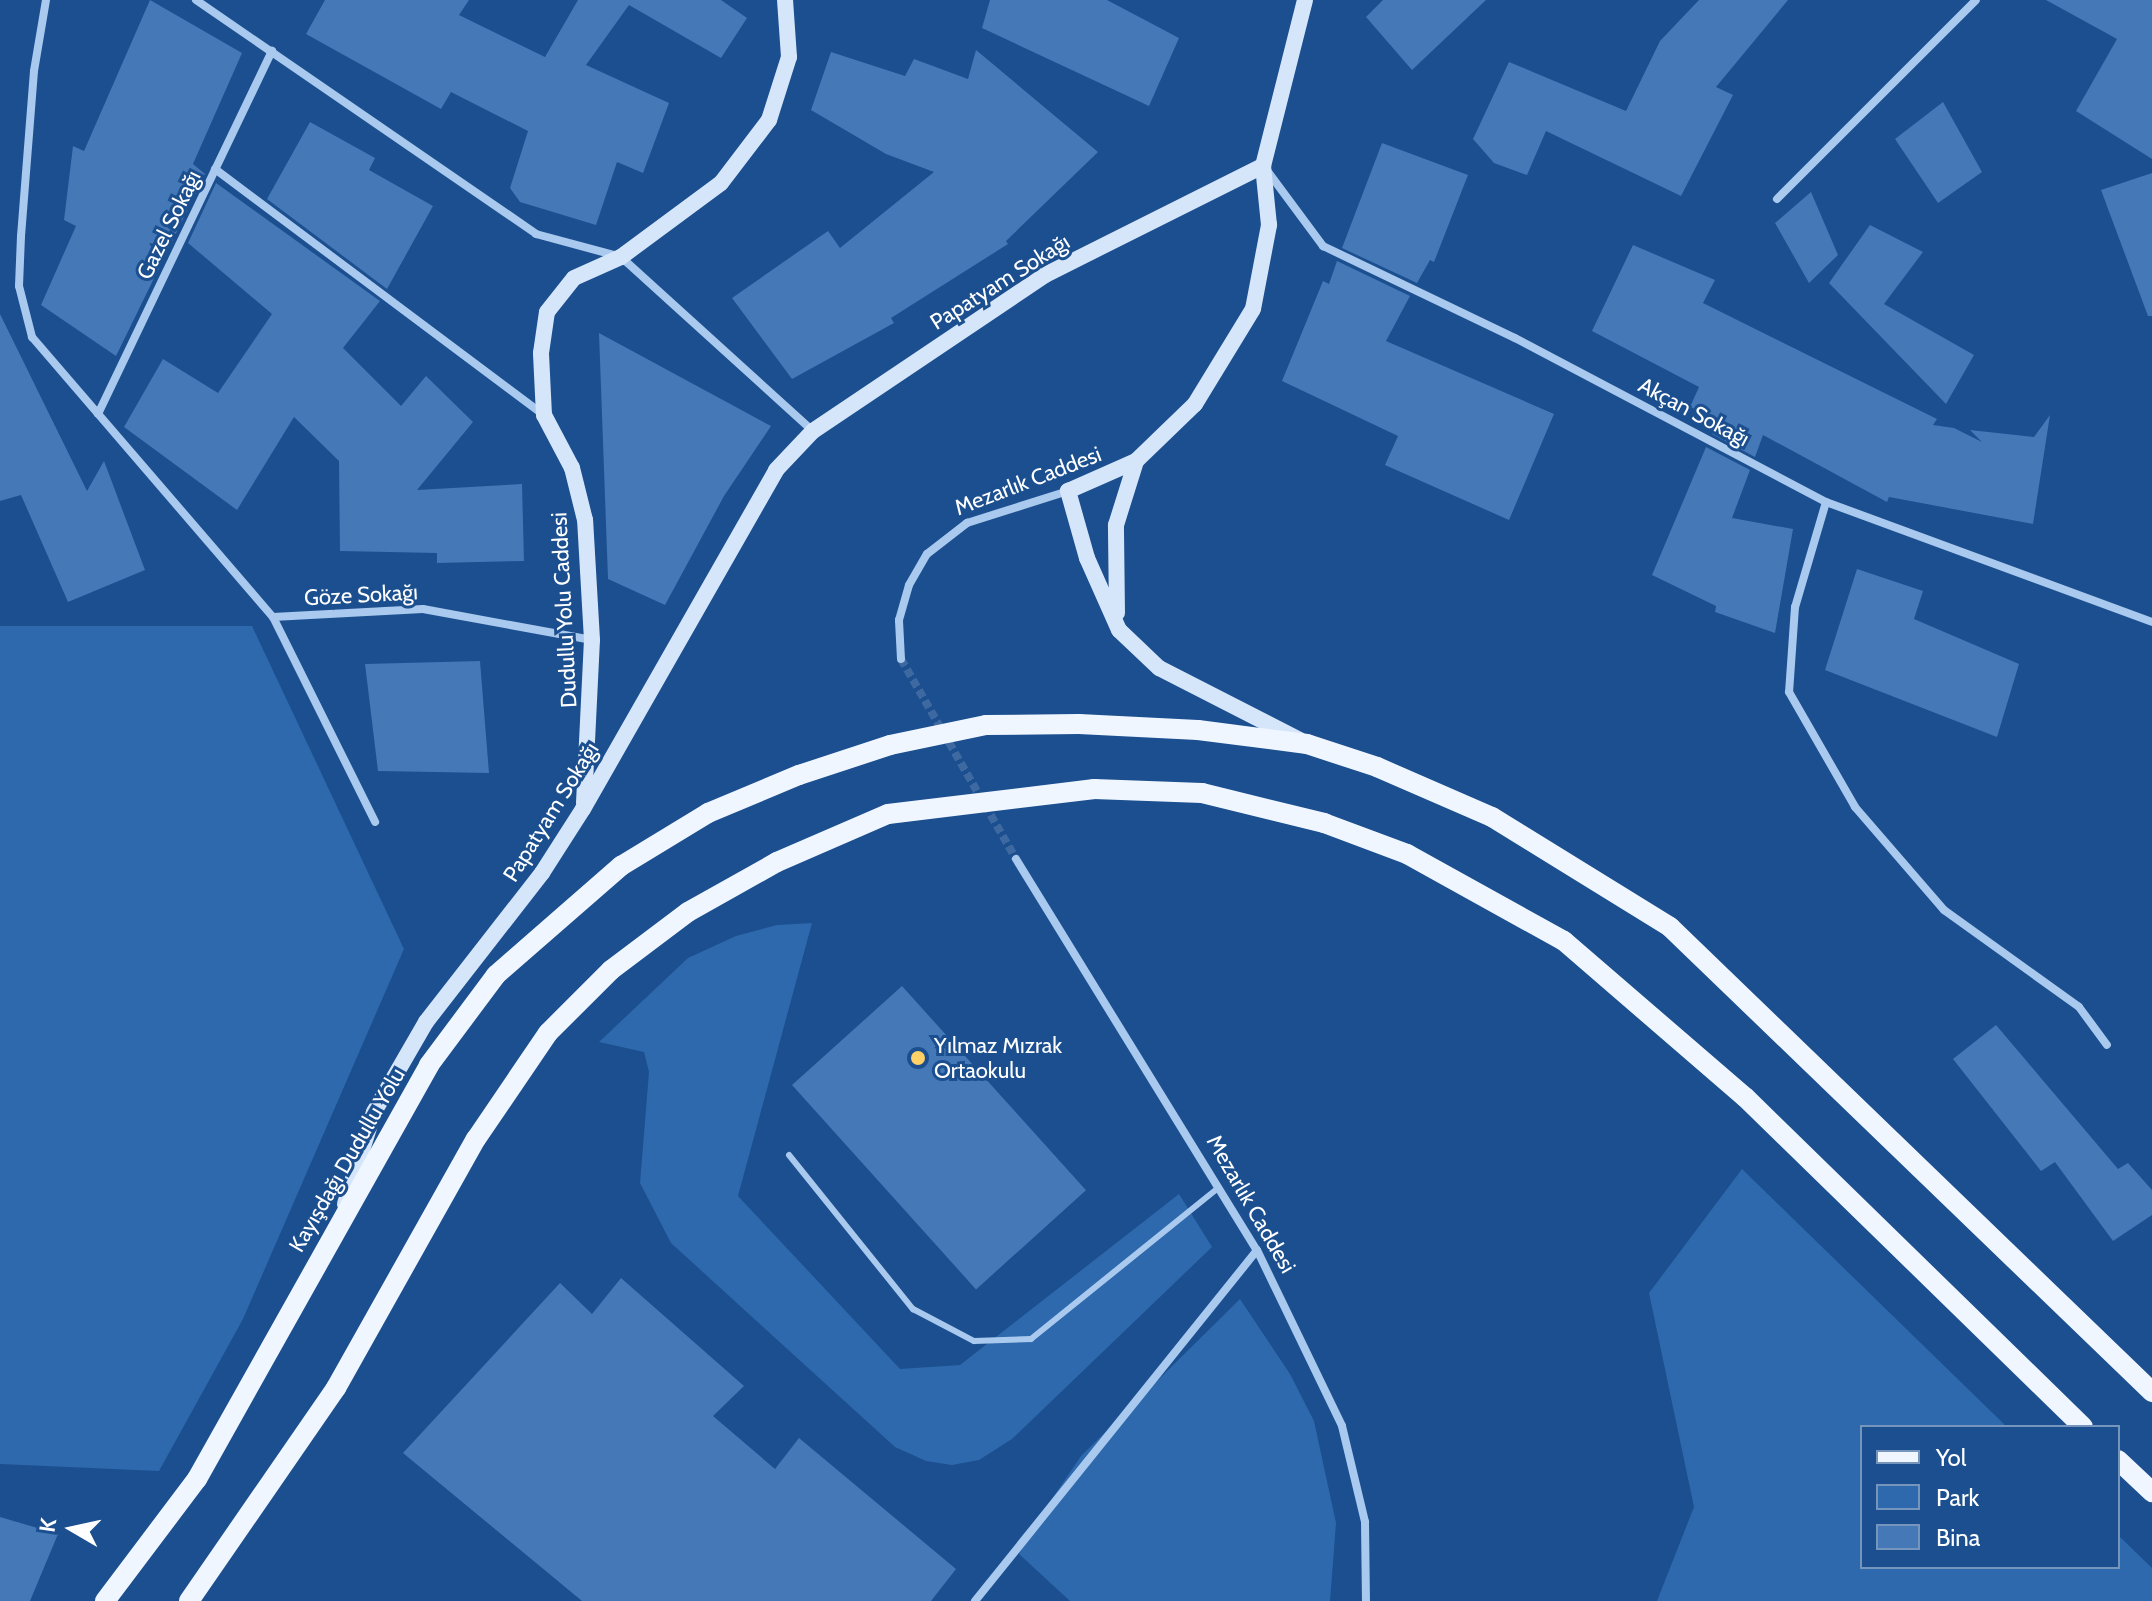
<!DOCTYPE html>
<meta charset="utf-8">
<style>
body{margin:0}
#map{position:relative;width:2152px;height:1601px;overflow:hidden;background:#1b4f8f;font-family:Cabin,sans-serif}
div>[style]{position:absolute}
.green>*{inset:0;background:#2e69ad}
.building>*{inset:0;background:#4478b7;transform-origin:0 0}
.street-tunnel>*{height:8px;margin-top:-4px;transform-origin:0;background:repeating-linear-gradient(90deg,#3d69a0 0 8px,transparent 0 12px)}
.lane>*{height:6px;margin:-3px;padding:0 3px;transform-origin:3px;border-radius:3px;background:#a9c9ee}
.street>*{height:8px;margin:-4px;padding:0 4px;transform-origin:4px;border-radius:4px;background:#a9c9ee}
.secondary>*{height:16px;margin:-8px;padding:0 8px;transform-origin:8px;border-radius:8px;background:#d6e6fa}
.primary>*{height:20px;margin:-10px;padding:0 10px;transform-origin:10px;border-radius:10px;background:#f0f6ff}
.dots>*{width:22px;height:22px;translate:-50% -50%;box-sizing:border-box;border:4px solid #1b4f8f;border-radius:50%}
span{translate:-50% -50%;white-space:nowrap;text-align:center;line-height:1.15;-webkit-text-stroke:6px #1b4f8f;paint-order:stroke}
.street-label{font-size:22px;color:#fff}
.poi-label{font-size:22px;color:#fff}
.left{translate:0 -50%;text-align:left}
.legend{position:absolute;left:1860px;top:1425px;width:260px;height:144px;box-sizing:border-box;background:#1b4f8f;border:2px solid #7695bc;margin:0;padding:10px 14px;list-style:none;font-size:24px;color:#fff}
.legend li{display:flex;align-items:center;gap:16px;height:40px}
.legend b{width:40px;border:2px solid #7695bc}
.north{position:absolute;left:32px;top:1489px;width:80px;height:80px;-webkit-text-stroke:6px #1b4f8f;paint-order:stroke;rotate:279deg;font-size:22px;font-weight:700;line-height:32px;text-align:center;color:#fff}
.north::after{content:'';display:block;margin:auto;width:28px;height:36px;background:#fff;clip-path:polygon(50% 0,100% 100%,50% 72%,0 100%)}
</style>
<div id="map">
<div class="green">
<i style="clip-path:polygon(0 626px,252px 626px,404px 949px,243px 1319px,159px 1471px,0 1464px)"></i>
<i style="clip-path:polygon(812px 923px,738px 1196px,900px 1369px,960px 1365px,1179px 1194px,1212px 1247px,1012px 1439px,979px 1460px,952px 1465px,926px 1461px,895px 1447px,671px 1243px,640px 1183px,649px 1072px,644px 1052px,599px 1042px,688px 958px,736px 936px,777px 925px)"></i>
<i style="clip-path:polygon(1742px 1169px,2007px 1427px,1862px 1427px,1862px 1567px,2118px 1567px,2118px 1535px,2152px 1568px,2152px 1601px,1657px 1601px,1694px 1507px,1649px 1293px)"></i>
<i style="clip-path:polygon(1240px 1299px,1290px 1374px,1314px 1421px,1336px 1523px,1330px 1601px,1070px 1601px,1019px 1554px,1033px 1527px,1081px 1456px)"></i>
</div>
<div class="building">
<i style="clip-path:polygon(150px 0,242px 53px,193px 164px,205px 174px,116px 356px,41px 305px,76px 226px,64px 220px,73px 146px,84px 151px)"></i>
<i style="clip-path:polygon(325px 0,469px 0,459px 15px,545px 57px,578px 0,721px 0,747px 18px,721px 58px,629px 5px,586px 65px,669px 103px,643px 173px,617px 162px,596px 225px,520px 202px,510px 188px,528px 131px,451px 92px,441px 109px,306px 34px)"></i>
<i style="clip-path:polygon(990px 0,1107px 0,1179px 38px,1149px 106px,982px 28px)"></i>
<i style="clip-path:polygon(1383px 0,1486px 0,1412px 70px,1366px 17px)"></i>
<i style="clip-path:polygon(1699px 0,1788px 0,1716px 87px,1733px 95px,1681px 196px,1546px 131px,1527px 175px,1494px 163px,1473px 139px,1509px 62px,1626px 111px,1660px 41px)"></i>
<i style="clip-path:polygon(2046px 0,2152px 0,2152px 159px,2076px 111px,2117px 39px)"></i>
<i style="clip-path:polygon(976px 50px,1098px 152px,1006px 241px,1008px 244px,891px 318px,894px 323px,792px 379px,732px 298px,828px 231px,840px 248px,934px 172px,886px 154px,811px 110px,831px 52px,905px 76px,914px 59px,968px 79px)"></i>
<i style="clip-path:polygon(1943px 102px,1982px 172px,1938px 203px,1895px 139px)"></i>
<i style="clip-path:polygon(310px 122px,375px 158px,369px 170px,433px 206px,387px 289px,267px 199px)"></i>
<i style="clip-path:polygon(1382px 143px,1468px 175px,1434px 262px,1430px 260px,1417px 283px,1342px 248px)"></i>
<i style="clip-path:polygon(2152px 173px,2152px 316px,2148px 316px,2101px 190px)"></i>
<i style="clip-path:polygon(216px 183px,380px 301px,343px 348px,401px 406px,426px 376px,473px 422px,417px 490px,522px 484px,524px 561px,437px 563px,437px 553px,340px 551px,339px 461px,294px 417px,237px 510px,124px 427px,163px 359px,218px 393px,272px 314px,188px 243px)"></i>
<i style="clip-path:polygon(1811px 192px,1838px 255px,1809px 283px,1775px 223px)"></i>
<i style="clip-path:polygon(1870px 225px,1923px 252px,1884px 304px,1974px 355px,1946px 404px,1829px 283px)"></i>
<i style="clip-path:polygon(1633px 245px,1715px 280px,1703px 303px,1937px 419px,1933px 425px,1954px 428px,1982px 442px,1970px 430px,2034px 437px,2050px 415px,2033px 524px,1889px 497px,1887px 502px,1763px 435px,1755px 457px,1712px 434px,1718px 418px,1690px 407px,1699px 387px,1592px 331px)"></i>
<i style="clip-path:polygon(1337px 261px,1410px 296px,1386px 341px,1554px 414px,1509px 520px,1385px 465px,1398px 436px,1282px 381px,1323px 281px,1329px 284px)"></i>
<i style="clip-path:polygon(0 314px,87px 491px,104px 461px,145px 570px,68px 602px,21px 495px,0 501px)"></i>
<i style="clip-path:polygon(599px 333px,771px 426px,724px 496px,665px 605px,608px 579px)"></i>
<i style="clip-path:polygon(1706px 447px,1750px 470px,1732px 518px,1793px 529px,1775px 633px,1715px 612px,1716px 606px,1652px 575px)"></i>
<i style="clip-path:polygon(1857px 569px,1923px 591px,1914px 619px,2019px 664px,1997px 737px,1825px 670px)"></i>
<i style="clip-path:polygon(480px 661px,489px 773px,378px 771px,365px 664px)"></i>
<i style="left:902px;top:986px;width:275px;height:148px;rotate:48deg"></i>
<i style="clip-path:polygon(1996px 1025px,2118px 1169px,2128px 1163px,2152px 1190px,2152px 1215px,2113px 1241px,2055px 1162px,2041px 1171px,1953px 1059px)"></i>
<i style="clip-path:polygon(621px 1278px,744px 1386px,713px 1416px,775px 1469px,799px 1438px,956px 1569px,931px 1601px,582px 1601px,403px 1453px,560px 1283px,592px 1314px)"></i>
<i style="clip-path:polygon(0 1517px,58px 1534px,30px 1601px,0 1601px)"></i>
</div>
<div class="street-tunnel">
<i style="left:901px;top:659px;width:231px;rotate:60.1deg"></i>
</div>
<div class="lane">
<i style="left:789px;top:1155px;width:198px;rotate:51.2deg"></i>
<i style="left:913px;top:1309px;width:69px;rotate:27.7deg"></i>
<i style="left:974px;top:1341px;width:57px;rotate:-2deg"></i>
<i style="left:1031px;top:1339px;width:240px;rotate:-38.9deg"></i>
</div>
<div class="street">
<i style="left:46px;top:0;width:72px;rotate:99.6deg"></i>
<i style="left:34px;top:71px;width:166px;rotate:94.5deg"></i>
<i style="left:21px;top:236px;width:50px;rotate:92.3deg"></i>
<i style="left:19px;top:286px;width:53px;rotate:75.7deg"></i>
<i style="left:32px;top:337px;width:369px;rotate:49.3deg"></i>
<i style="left:273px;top:617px;width:229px;rotate:63.5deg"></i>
<i style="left:196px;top:0;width:413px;rotate:34.5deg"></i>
<i style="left:536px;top:234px;width:88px;rotate:15.1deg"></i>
<i style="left:621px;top:257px;width:259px;rotate:42.2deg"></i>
<i style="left:215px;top:169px;width:411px;rotate:36.8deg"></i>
<i style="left:1266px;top:169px;width:96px;rotate:53.5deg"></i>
<i style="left:1323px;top:246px;width:213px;rotate:25.6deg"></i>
<i style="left:1515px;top:338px;width:352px;rotate:27.8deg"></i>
<i style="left:1826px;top:502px;width:347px;rotate:20.2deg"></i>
<i style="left:1777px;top:199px;width:281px;rotate:-45deg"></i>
<i style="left:98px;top:414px;width:403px;rotate:-64.4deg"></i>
<i style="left:1826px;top:502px;width:109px;rotate:106.4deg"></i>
<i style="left:1795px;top:607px;width:85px;rotate:94deg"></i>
<i style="left:1789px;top:692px;width:133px;rotate:60.1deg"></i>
<i style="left:1855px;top:807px;width:136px;rotate:49.2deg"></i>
<i style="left:1944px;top:910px;width:166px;rotate:35.7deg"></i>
<i style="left:2079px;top:1007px;width:47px;rotate:53.6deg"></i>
<i style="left:273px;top:617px;width:150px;rotate:-3.1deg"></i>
<i style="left:423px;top:609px;width:172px;rotate:10.4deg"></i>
<i style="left:901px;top:659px;width:39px;rotate:-93deg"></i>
<i style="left:899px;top:620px;width:36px;rotate:-74deg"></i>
<i style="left:909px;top:585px;width:36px;rotate:-60deg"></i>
<i style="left:927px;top:554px;width:51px;rotate:-37.8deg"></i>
<i style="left:967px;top:523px;width:106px;rotate:-17.6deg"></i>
<i style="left:1016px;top:859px;width:459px;rotate:58.4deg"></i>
<i style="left:1257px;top:1250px;width:195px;rotate:64.2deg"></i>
<i style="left:1342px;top:1426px;width:99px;rotate:76.5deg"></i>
<i style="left:1365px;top:1522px;width:79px;rotate:89.3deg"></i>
<i style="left:975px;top:1601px;width:450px;rotate:-51.2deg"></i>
</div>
<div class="secondary">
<i style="left:1117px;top:613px;width:88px;rotate:-90.7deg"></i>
<i style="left:1116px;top:525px;width:67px;rotate:-72.6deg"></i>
<i style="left:1300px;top:740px;width:158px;rotate:-152.9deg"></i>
<i style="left:1159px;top:668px;width:55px;rotate:-136.5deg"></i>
<i style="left:1119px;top:630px;width:79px;rotate:-114deg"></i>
<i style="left:1087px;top:558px;width:70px;rotate:-105.8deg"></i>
<i style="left:1068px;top:491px;width:74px;rotate:-23.8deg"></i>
<i style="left:1136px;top:461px;width:82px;rotate:-44deg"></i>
<i style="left:1195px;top:404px;width:111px;rotate:-58.6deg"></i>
<i style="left:1253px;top:309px;width:86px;rotate:-79.2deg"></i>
<i style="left:1269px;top:225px;width:59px;rotate:-95.8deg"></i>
<i style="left:1263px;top:166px;width:171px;rotate:-75.8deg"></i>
<i style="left:584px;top:803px;width:163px;rotate:-87.2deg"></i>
<i style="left:592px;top:640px;width:120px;rotate:-93.3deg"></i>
<i style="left:585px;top:520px;width:54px;rotate:-104deg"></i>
<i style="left:572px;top:468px;width:60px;rotate:-117.8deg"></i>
<i style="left:544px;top:415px;width:62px;rotate:-92.8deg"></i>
<i style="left:541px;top:353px;width:41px;rotate:-81.7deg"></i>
<i style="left:547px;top:312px;width:43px;rotate:-51.5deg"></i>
<i style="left:574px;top:278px;width:51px;rotate:-24.1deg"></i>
<i style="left:621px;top:257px;width:124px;rotate:-36.5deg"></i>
<i style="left:721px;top:183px;width:79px;rotate:-52.7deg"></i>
<i style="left:769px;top:120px;width:66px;rotate:-72.4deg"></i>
<i style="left:789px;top:57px;width:57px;rotate:-94deg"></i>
<i style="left:345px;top:1204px;width:96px;rotate:-72.5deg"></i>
<i style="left:374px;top:1112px;width:104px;rotate:-60deg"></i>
<i style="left:426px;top:1022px;width:189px;rotate:-52.1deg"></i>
<i style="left:542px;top:873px;width:76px;rotate:-57.4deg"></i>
<i style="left:583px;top:809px;width:390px;rotate:-60.3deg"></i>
<i style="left:776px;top:470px;width:54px;rotate:-46.5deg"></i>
<i style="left:813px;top:431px;width:280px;rotate:-33.9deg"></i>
<i style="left:1045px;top:275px;width:244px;rotate:-26.6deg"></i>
</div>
<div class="primary">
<i style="left:2118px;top:1460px;width:47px;rotate:43.3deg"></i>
<i style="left:105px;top:1601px;width:153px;rotate:-53deg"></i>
<i style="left:197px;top:1479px;width:475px;rotate:-60.7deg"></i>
<i style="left:429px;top:1065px;width:112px;rotate:-53.3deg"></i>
<i style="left:496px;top:975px;width:166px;rotate:-41.1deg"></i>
<i style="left:621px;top:866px;width:102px;rotate:-31.3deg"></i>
<i style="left:708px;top:813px;width:99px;rotate:-22.7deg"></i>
<i style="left:799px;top:775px;width:96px;rotate:-18.2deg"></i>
<i style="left:890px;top:745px;width:98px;rotate:-11.8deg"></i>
<i style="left:986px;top:725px;width:93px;rotate:-0.6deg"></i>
<i style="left:1079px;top:724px;width:119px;rotate:2.9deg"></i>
<i style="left:1198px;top:730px;width:110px;rotate:7.3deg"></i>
<i style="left:1307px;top:744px;width:74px;rotate:18.2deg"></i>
<i style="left:1377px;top:767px;width:125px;rotate:23.5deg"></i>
<i style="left:1492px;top:817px;width:209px;rotate:31.7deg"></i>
<i style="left:1670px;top:927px;width:670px;rotate:43.97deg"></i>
<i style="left:189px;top:1601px;width:259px;rotate:-55.4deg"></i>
<i style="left:336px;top:1388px;width:286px;rotate:-60.7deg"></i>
<i style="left:476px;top:1139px;width:128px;rotate:-55.8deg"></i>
<i style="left:548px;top:1033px;width:89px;rotate:-45deg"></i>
<i style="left:611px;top:970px;width:96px;rotate:-37deg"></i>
<i style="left:688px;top:912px;width:102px;rotate:-29.3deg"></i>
<i style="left:777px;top:862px;width:121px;rotate:-23.4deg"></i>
<i style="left:888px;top:814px;width:208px;rotate:-6.9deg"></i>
<i style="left:1094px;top:789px;width:108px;rotate:2.1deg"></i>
<i style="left:1202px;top:793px;width:126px;rotate:13.8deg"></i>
<i style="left:1324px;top:823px;width:89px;rotate:20.5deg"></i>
<i style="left:1407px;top:854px;width:179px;rotate:29deg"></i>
<i style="left:1564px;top:941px;width:239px;rotate:40.8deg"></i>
<i style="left:1745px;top:1097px;width:472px;rotate:44.3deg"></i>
</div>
<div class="dots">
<i style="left:918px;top:1058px;background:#ffd166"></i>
</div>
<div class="street-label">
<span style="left:169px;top:225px;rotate:-64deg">Gazel Sokağı</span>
<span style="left:1000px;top:282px;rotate:-32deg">Papatyam Sokağı</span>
<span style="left:1694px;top:412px;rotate:28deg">Akçan Sokağı</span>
<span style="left:1028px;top:481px;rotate:-21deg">Mezarlık Caddesi</span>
<span style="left:361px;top:595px;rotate:-3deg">Göze Sokağı</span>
<span style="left:564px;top:610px;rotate:-93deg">Dudullu Yolu Caddesi</span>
<span style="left:551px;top:812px;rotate:-58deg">Papatyam Sokağı</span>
<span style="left:347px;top:1160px;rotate:-60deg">Kayışdağı Dudullu Yolu</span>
<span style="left:1251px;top:1204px;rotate:60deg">Mezarlık Caddesi</span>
</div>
<div class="poi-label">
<span class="left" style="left:934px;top:1058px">Yılmaz Mızrak<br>Ortaokulu</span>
</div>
<ul class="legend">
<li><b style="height:10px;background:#f0f6ff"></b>Yol</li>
<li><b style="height:22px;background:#2e69ad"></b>Park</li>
<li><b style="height:22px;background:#4478b7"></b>Bina</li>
</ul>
<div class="north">K</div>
</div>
